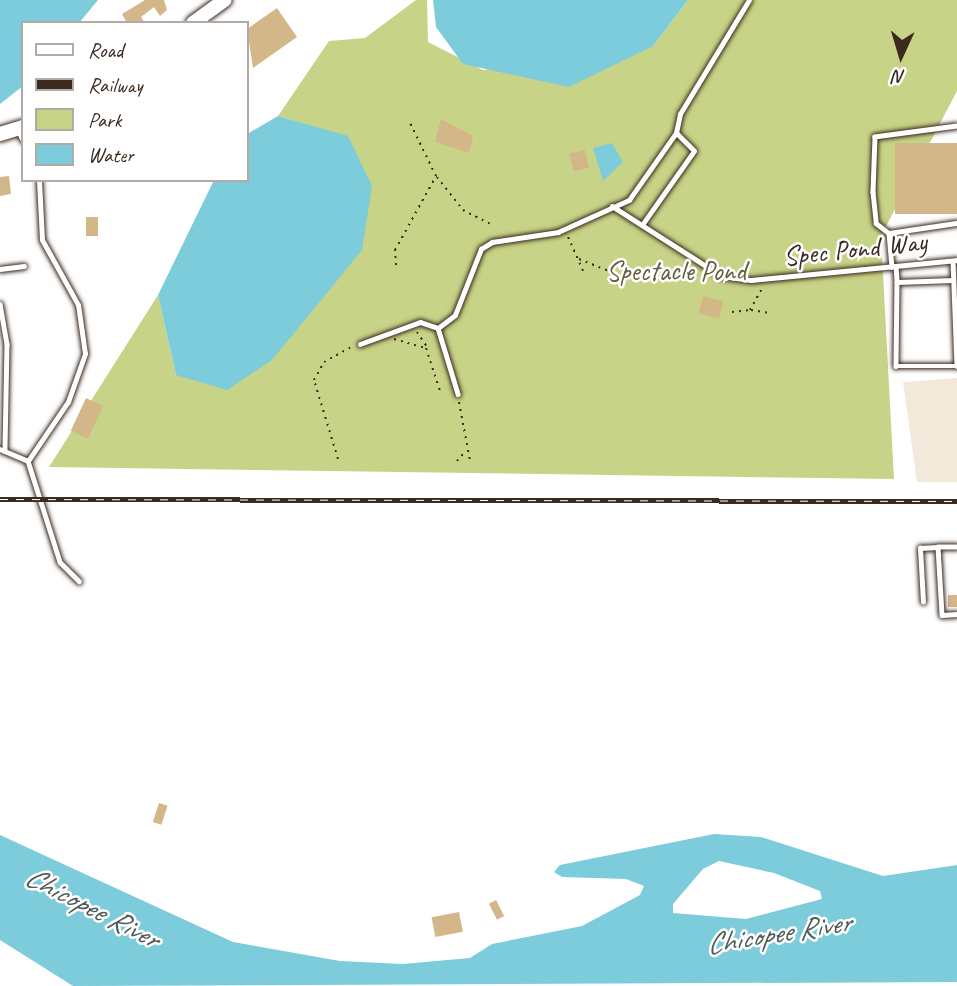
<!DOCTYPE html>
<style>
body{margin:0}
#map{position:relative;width:957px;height:986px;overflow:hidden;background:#fff;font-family:Caveat,sans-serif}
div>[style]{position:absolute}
.built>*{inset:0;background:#f2e9db}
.green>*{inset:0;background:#c7d386}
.water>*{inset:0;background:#7dccdb}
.building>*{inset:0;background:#d3b788;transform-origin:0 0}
.path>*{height:2px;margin-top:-1px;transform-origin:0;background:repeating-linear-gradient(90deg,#3b2a1e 0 2px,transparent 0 7px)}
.roads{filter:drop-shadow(0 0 2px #3b2a1e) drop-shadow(0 0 2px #3b2a1e)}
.service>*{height:4.5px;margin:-2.25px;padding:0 2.25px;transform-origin:2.25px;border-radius:2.25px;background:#fff}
.primary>*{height:14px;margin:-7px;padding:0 7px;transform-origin:7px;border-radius:7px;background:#fff}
.rail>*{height:5px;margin-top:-2.5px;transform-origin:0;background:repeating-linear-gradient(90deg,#fff 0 8px,#3b2a1e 0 16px);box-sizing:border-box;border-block:2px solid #3b2a1e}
span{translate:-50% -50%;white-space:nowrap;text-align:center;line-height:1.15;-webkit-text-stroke:5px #fff;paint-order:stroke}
.street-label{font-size:28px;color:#3b2a1e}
.park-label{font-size:28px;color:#655d3d}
.water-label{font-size:30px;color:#4f5b57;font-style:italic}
.legend{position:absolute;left:21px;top:21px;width:228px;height:161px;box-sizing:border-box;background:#fff;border:2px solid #b1aaa5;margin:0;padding:9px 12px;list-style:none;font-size:21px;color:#3b2a1e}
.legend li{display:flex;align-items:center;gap:14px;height:35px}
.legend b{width:35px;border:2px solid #b1aaa5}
.north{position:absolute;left:866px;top:21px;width:70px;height:70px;-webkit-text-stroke:5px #fff;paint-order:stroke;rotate:184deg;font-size:19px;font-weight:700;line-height:28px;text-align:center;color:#3b2a1e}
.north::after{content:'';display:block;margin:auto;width:24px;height:32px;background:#3b2a1e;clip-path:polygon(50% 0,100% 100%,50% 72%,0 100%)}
</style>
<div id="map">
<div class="built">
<i style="clip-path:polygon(957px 378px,957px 482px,917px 482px,903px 382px)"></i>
</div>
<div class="green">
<i style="clip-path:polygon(416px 0,427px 0,428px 42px,483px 70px,653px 46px,688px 0,957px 0,957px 91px,881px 236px,894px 479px,49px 467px,158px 295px,176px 375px,283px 345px,304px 316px,348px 137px,278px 116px,329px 41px,365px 38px)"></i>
</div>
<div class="water">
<i style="clip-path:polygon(0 0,98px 0,79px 23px,23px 23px,23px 86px,0 104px)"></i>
<i style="clip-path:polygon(433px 0,688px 0,653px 46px,569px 87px,463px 64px,436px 27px)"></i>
<i style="clip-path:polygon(278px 116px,348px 136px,372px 186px,362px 250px,272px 360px,227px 390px,176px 375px,158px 295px,214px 180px,247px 180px,247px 134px)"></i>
<i style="clip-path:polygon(612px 143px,623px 162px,603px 181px,593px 148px)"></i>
<i style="clip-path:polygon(evenodd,714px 834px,761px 837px,883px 876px,957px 865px,957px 982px,73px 986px,0 940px,0 835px,233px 942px,340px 961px,403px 964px,470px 958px,492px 944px,582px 926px,640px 895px,644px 886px,626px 879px,562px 877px,554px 872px,560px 865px,714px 834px,719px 861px,774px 873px,820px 891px,822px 899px,746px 919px,673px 913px,673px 904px,703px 869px,719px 861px)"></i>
</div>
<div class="building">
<i style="clip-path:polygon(145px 0,164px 0,167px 10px,160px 16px,154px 7px,141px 17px,145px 23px,127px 23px,122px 14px)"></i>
<i style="clip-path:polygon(277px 8px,297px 37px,253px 68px,247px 29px)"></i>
<i style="clip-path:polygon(441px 119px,473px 136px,469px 153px,435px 142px)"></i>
<i style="left:957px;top:143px;width:71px;height:62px;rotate:90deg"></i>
<i style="left:585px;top:150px;width:18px;height:16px;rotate:77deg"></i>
<i style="clip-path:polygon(9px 176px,11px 194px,0 196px,0 177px)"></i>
<i style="left:86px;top:217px;width:12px;height:19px"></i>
<i style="left:703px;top:296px;width:21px;height:18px;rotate:14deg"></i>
<i style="left:86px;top:398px;width:19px;height:36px;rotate:25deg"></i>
<i style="left:948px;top:595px;width:9px;height:12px"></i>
<i style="left:159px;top:803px;width:9px;height:20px;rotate:18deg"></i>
<i style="left:496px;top:900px;width:18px;height:8px;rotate:63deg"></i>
<i style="left:459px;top:912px;width:20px;height:28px;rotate:79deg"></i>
</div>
<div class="path">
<i style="left:437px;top:177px;width:42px;rotate:51.8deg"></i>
<i style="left:463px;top:210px;width:30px;rotate:27deg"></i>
<i style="left:568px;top:237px;width:37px;rotate:66deg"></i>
<i style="left:579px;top:259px;width:37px;rotate:22deg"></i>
<i style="left:396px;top:265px;width:15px;rotate:-94deg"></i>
<i style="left:395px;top:250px;width:85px;rotate:-61deg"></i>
<i style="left:436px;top:176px;width:59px;rotate:-116.1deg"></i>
<i style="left:751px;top:310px;width:19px;rotate:9deg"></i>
<i style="left:732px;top:312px;width:18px;rotate:-6deg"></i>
<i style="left:750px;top:310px;width:26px;rotate:-61deg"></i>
<i style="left:417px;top:332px;width:18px;rotate:56deg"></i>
<i style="left:394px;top:339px;width:33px;rotate:16deg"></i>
<i style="left:426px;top:348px;width:45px;rotate:72deg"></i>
<i style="left:459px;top:402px;width:60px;rotate:79.4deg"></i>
<i style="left:338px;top:459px;width:83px;rotate:-106.9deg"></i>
<i style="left:314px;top:380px;width:21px;rotate:-61deg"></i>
<i style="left:324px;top:362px;width:33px;rotate:-29deg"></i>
<i style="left:457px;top:461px;width:11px;rotate:-49deg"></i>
</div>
<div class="roads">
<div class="service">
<i style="left:957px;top:126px;width:83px;rotate:172.4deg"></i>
<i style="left:875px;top:137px;width:55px;rotate:92.1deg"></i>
<i style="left:873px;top:192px;width:31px;rotate:84deg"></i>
<i style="left:876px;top:223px;width:16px;rotate:38deg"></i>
<i style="left:889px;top:233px;width:69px;rotate:-8.4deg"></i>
<i style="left:18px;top:130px;width:11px;rotate:63deg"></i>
<i style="left:612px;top:206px;width:130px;rotate:32.5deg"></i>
<i style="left:722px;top:276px;width:29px;rotate:8deg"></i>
<i style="left:751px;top:280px;width:207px;rotate:-5.5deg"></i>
<i style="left:642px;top:225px;width:90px;rotate:-54.9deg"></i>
<i style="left:694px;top:151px;width:25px;rotate:-135deg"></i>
<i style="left:889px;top:233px;width:34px;rotate:85deg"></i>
<i style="left:953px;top:261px;width:105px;rotate:87.8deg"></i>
<i style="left:896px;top:266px;width:16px;rotate:86deg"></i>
<i style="left:897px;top:282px;width:56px;rotate:-2deg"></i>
<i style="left:0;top:269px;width:24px;rotate:-7deg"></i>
<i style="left:897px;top:282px;width:84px;rotate:90.7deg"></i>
<i style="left:896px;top:366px;width:58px"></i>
<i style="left:0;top:304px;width:41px;rotate:80.1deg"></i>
<i style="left:7px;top:344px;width:107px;rotate:91.1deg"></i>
<i style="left:438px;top:328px;width:21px;rotate:-37deg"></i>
<i style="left:455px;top:315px;width:71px;rotate:-68.5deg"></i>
<i style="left:481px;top:249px;width:13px;rotate:-32deg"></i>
<i style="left:492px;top:242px;width:67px;rotate:-8.6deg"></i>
<i style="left:558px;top:232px;width:78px;rotate:-24.3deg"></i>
<i style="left:629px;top:200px;width:82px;rotate:-55deg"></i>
<i style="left:676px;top:133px;width:19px;rotate:-78deg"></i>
<i style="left:680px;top:114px;width:133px;rotate:-58.8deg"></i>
<i style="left:360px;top:344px;width:64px;rotate:-20.1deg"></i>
<i style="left:420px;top:322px;width:19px;rotate:18deg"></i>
<i style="left:438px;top:328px;width:69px;rotate:73.1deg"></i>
<i style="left:0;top:449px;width:30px;rotate:23deg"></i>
<i style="left:28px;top:461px;width:106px;rotate:72.4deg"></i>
<i style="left:60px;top:562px;width:27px;rotate:45deg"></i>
<i style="left:28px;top:461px;width:71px;rotate:-55.9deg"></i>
<i style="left:68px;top:402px;width:51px;rotate:-70.5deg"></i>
<i style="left:85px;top:354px;width:49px;rotate:-98.1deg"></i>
<i style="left:78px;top:305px;width:74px;rotate:-119deg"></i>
<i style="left:42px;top:240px;width:60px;rotate:-92.9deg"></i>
<i style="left:957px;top:547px;width:19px;rotate:180deg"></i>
<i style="left:938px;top:547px;width:68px;rotate:86.6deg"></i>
<i style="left:942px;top:615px;width:15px;rotate:-4deg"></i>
<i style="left:923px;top:602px;width:54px;rotate:-93.2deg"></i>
<i style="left:920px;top:548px;width:18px;rotate:-3deg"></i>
</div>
<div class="primary">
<i style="left:193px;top:23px;width:39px;rotate:-36deg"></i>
<i style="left:0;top:134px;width:24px;rotate:-17deg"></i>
</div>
</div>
<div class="rail">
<i style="left:0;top:499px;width:957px;rotate:0.12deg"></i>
</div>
<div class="street-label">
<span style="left:855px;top:249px;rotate:-6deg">Spec Pond Way</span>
</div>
<div class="park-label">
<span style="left:676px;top:271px">Spectacle Pond</span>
</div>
<div class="water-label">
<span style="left:92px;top:907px;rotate:27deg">Chicopee River</span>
<span style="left:778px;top:933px;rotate:-9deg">Chicopee River</span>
</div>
<ul class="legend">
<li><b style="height:9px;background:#fff"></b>Road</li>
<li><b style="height:9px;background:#3b2a1e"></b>Railway</li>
<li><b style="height:19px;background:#c7d386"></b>Park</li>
<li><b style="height:19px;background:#7dccdb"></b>Water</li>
</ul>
<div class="north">N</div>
</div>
